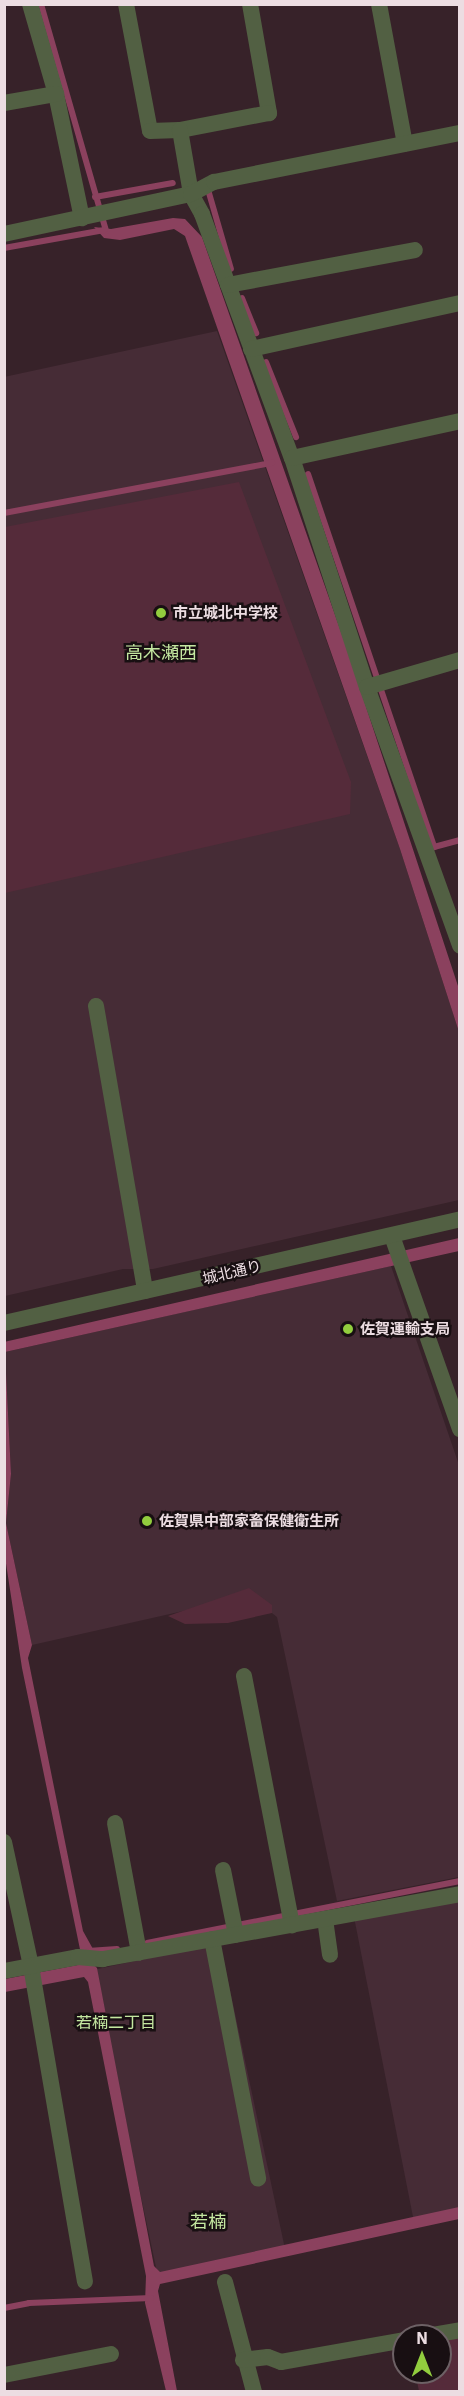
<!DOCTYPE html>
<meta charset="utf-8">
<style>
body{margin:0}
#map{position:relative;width:464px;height:2396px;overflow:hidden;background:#372229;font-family:"IBM Plex Sans","Noto Sans JP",sans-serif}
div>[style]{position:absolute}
.built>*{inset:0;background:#462c36;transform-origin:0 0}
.green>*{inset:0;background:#552b3a}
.water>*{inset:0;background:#8b415e}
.stream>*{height:6px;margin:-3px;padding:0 3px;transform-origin:3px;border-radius:3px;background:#8b415e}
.minor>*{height:16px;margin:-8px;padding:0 8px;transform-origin:8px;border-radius:8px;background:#526043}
.tertiary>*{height:16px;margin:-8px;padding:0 8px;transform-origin:8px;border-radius:8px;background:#526043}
.dots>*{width:16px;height:16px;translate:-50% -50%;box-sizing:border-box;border:3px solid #180f12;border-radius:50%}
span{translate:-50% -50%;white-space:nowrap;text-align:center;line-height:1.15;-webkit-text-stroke:5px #180f12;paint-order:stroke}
.poi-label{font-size:15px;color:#ecdde2;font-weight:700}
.left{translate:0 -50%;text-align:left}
.street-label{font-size:15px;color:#ecdde2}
.neighbourhood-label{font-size:16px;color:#c4e7a0}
.quarter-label{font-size:18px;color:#c4e7a0}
.frame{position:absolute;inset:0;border:6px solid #ecdde2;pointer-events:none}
.north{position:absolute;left:392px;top:2324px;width:60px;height:60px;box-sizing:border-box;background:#180f12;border:2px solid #6d6165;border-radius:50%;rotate:0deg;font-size:16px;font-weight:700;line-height:24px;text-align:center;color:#ecdde2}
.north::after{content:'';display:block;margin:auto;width:21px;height:27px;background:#92cd3e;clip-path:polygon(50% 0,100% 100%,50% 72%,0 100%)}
</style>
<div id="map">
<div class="built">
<i style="clip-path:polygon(217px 331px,400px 849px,459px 1032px,459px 1200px,153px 1269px,123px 1269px,5px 1296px,4px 377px)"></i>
<i style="clip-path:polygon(391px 1266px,459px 1465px,459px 1877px,337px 1901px,277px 1617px,250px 1596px,32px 1645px,6px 1523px,11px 1474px,5px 1352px)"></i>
<i style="clip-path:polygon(459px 1896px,459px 2212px,414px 2222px,354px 1917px)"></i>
<i style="left:220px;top:1943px;width:314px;height:130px;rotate:78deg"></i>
</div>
<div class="green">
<i style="clip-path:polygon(239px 482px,351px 782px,350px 814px,5px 893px,5px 527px)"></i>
<i style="clip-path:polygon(249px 1588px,272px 1605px,272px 1613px,228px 1623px,185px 1624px,168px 1616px)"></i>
<i style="clip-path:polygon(459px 2334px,459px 2391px,419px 2391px,415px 2372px,440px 2372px,440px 2338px)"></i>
</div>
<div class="water">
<i style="clip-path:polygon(173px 218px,185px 219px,202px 237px,346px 646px,459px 989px,459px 1032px,400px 849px,185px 236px,174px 229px,120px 240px,104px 238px,94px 227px,111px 229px)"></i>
<i style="clip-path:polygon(459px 1238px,459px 1251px,5px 1352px,11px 1474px,6px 1523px,32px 1645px,28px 1658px,83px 1931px,93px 1949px,91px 1962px,97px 1968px,154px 2266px,160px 2272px,459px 2207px,459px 2219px,160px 2284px,158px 2291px,177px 2391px,166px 2391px,145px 2303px,146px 2276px,88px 1982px,84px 1977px,5px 1992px,5px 1979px,83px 1964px,22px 1668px,5px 1557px,4px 1342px)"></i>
</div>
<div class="stream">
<i style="left:41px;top:4px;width:236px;rotate:74deg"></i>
<i style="left:209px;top:193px;width:79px;rotate:73.9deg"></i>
<i style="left:95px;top:197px;width:79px;rotate:-10.2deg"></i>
<i style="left:4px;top:248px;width:102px;rotate:-10.2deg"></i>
<i style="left:242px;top:298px;width:38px;rotate:68deg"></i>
<i style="left:266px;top:362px;width:81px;rotate:68.2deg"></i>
<i style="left:308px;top:474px;width:394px;rotate:71.3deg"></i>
<i style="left:434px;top:847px;width:27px;rotate:-15deg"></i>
<i style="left:4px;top:513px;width:273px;rotate:-10.6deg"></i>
<i style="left:147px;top:1943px;width:319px;rotate:-11.2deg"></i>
<i style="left:88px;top:1951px;width:29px;rotate:-4deg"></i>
<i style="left:4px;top:2308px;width:25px;rotate:-11deg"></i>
<i style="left:29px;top:2303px;width:122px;rotate:-2.3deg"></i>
</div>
<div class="minor">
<i style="left:30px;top:4px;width:94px;rotate:73.9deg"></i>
<i style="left:56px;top:94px;width:127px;rotate:78.2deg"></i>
<i style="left:126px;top:4px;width:129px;rotate:79.3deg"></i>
<i style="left:150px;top:131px;width:30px;rotate:-2deg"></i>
<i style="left:250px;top:4px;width:111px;rotate:80.1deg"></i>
<i style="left:269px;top:113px;width:91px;rotate:169.2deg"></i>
<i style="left:180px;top:130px;width:65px;rotate:80.2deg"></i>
<i style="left:191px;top:194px;width:23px;rotate:61deg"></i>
<i style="left:202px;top:214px;width:260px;rotate:69.8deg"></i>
<i style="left:292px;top:458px;width:241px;rotate:71.9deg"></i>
<i style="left:367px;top:687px;width:275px;rotate:70.2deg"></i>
<i style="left:379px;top:4px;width:142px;rotate:79.5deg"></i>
<i style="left:4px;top:103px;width:53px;rotate:-9.8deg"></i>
<i style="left:4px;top:234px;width:191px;rotate:-12.1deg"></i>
<i style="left:191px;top:194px;width:26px;rotate:-28deg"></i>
<i style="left:214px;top:182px;width:251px;rotate:-11.3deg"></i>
<i style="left:228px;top:285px;width:190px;rotate:-10.6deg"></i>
<i style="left:251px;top:349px;width:214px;rotate:-12.4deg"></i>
<i style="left:292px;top:458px;width:172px;rotate:-12.4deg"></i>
<i style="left:367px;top:687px;width:97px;rotate:-16.2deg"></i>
<i style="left:96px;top:1006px;width:289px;rotate:80.2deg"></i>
<i style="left:244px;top:1676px;width:254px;rotate:79.1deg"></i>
<i style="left:115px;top:1823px;width:132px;rotate:79.5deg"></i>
<i style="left:4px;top:1842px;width:127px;rotate:77.7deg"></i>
<i style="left:31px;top:1966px;width:320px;rotate:80.3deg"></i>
<i style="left:223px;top:1870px;width:66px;rotate:78.7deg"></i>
<i style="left:325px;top:1919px;width:36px;rotate:82deg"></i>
<i style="left:212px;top:1939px;width:244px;rotate:79.1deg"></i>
<i style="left:4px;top:1971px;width:75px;rotate:-10.7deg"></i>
<i style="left:78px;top:1957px;width:25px;rotate:5deg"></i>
<i style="left:103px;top:1959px;width:363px;rotate:-10.3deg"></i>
<i style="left:225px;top:2282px;width:114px;rotate:75.2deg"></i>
<i style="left:427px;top:2336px;width:34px;rotate:-10deg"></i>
<i style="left:243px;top:2360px;width:25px;rotate:-7deg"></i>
<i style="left:268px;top:2357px;width:14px;rotate:21deg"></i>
<i style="left:281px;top:2362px;width:125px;rotate:-10.1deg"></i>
<i style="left:4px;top:2375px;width:109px;rotate:-11.1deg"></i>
</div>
<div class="tertiary">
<i style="left:392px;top:1236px;width:205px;rotate:70.6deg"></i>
<i style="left:4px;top:1323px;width:468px;rotate:-12.8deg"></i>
</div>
<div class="dots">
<i style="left:161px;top:613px;background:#92cd3e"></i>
<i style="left:348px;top:1329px;background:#92cd3e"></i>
<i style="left:147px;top:1521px;background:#92cd3e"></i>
</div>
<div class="poi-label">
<span class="left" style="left:173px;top:613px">市立城北中学校</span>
<span class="left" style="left:360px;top:1329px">佐賀運輸支局</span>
<span class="left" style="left:159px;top:1521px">佐賀県中部家畜保健衛生所</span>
</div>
<div class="street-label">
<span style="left:232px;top:1272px;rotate:-13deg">城北通り</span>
</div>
<div class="neighbourhood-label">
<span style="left:116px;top:2022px">若楠二丁目</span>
</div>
<div class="quarter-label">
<span style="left:161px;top:653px">高木瀬西</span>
<span style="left:208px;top:2222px">若楠</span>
</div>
<div class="frame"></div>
<div class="north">N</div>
</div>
